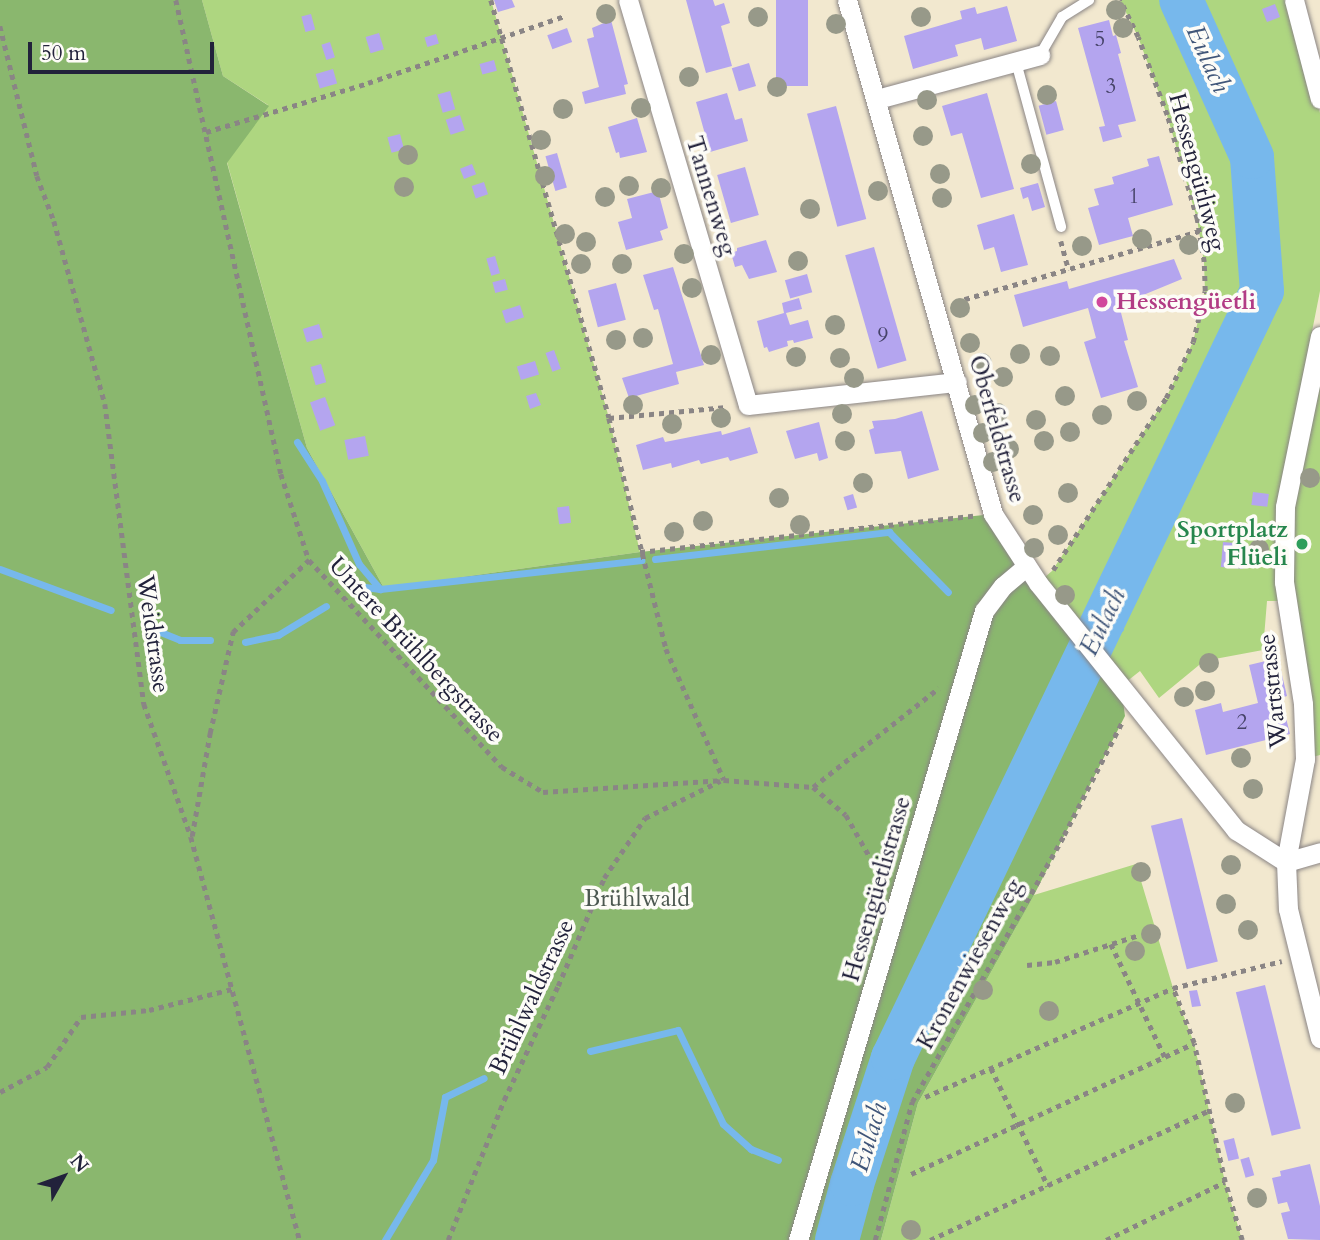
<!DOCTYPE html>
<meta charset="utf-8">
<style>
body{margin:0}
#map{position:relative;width:1320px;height:1240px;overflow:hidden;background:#f2e8cf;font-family:Cardo,serif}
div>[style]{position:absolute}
.green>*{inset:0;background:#aed680}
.forest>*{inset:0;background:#8ab76e}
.stream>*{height:7px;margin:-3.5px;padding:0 3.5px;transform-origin:3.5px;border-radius:3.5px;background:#77b8ec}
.river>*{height:44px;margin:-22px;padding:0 22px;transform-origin:22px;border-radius:22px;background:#77b8ec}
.building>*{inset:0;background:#b4a5ef;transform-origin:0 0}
.path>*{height:4.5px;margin-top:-2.25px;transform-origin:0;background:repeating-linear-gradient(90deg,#8a8585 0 5px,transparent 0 10px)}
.roads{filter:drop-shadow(0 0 2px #8a8585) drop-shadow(0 0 2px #8a8585)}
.lane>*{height:10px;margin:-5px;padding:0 5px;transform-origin:5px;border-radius:5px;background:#fff}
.street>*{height:19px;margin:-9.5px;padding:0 9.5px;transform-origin:9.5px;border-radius:9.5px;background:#fff}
.trees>*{width:20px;height:20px;margin:-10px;border-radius:50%;background:#979989}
.dots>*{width:19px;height:19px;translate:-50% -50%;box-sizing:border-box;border:4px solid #fdfcf7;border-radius:50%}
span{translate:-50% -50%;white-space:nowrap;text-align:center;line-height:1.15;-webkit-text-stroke:7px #fdfcf7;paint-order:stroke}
.number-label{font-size:21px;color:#464368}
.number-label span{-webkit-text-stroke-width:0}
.street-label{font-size:24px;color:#22223b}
.hotel-label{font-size:24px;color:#b23c85;font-weight:700}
.left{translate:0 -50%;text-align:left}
.leisure-label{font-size:24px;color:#27864d;font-weight:700}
.right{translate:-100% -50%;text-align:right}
.park-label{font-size:24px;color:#4c5850}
.water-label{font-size:26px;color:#405679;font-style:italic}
.north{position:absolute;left:28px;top:1142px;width:70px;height:70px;-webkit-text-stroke:5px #fdfcf7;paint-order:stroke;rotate:50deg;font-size:19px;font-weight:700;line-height:28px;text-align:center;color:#22223b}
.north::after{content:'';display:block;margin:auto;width:24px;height:32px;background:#22223b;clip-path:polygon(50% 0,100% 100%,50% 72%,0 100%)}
.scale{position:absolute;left:28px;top:42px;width:186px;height:32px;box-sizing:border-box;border:4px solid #22223b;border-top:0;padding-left:9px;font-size:21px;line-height:24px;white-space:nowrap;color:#22223b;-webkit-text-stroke:5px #fdfcf7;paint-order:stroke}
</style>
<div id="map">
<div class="green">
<i style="clip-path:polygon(202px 0,491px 0,609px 418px,640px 552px,384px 588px,307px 448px,227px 162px,268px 105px,223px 76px)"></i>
<i style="clip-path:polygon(1120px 0,1292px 0,1320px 113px,1320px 291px,1279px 499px,1278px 601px,1267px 601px,1263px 650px,1204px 661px,1159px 698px,1140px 671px,1121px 686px,1038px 583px,1052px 571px,1166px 398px,1193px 342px,1205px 291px,1204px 262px,1197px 219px,1167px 115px,1138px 37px)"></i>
<i style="clip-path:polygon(1320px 336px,1320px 755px,1305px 759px,1285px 507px)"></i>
<i style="clip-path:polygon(1136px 864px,1173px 988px,1194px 1043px,1225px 1182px,1242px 1240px,881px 1240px,918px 1103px,1034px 895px)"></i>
</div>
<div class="forest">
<i style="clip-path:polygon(0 0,202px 0,223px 76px,269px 106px,227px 163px,307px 448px,384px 588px,640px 552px,993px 514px,1121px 686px,1125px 716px,1033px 897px,918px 1103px,881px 1240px,0 1240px)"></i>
</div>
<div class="stream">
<i style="left:297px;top:442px;width:46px;rotate:57.3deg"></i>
<i style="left:322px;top:481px;width:91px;rotate:66deg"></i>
<i style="left:359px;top:564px;width:33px;rotate:50deg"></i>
<i style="left:380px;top:589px;width:263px;rotate:-6.3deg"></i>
<i style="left:655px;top:559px;width:236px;rotate:-6.6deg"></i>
<i style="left:889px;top:532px;width:84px;rotate:45.5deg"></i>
<i style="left:0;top:569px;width:118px;rotate:20.3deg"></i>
<i style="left:365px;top:587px;width:15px;rotate:8deg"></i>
<i style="left:1109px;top:613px;width:19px;rotate:55deg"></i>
<i style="left:158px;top:631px;width:24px;rotate:22deg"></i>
<i style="left:180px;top:640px;width:30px"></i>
<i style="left:245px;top:642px;width:34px;rotate:-12deg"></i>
<i style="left:278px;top:635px;width:56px;rotate:-31.1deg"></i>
<i style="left:590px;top:1051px;width:90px;rotate:-13.4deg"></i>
<i style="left:678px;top:1030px;width:104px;rotate:64.4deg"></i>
<i style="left:723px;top:1124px;width:38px;rotate:42deg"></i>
<i style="left:751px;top:1149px;width:29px;rotate:22deg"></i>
<i style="left:841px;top:1180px;width:12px;rotate:20deg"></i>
<i style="left:385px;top:1240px;width:93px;rotate:-59deg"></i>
<i style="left:433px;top:1160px;width:64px;rotate:-79.2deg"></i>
<i style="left:445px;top:1097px;width:43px;rotate:-26deg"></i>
</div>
<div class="river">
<i style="left:837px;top:1240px;width:58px;rotate:-75deg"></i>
<i style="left:852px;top:1184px;width:133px;rotate:-72deg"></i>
<i style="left:893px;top:1058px;width:851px;rotate:-64.31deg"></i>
<i style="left:1262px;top:291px;width:134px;rotate:-94.3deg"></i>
<i style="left:1252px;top:157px;width:172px;rotate:-114.3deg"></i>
</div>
<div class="building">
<i style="clip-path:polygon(494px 0,512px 0,515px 7px,498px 12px)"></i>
<i style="clip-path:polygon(686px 0,713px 0,715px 6px,724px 3px,730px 23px,721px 26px,732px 66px,706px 73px)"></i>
<i style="left:776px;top:0;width:32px;height:86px"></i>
<i style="left:1275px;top:4px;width:14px;height:14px;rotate:69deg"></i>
<i style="clip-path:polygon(1007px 6px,1017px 41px,984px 50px,981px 38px,955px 45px,958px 56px,913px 69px,904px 36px,962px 19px,960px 11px,975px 7px,977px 14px)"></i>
<i style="left:311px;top:14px;width:16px;height:10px;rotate:75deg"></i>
<i style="clip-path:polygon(611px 20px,628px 84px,624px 85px,626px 94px,585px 104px,582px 92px,599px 87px,587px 39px,594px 37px,592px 28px)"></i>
<i style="clip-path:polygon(1109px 20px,1113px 36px,1116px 35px,1121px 53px,1118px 54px,1136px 121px,1118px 125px,1122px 137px,1103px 142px,1099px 127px,1105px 126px,1078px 28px)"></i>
<i style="left:567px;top:28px;width:15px;height:21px;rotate:70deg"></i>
<i style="left:379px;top:33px;width:17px;height:14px;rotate:73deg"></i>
<i style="left:436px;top:34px;width:10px;height:12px;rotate:73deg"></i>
<i style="left:330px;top:42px;width:16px;height:9px;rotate:72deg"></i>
<i style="left:494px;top:60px;width:11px;height:15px;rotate:75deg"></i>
<i style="left:749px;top:63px;width:24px;height:18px;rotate:73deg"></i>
<i style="left:333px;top:69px;width:15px;height:18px;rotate:74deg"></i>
<i style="left:450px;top:91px;width:19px;height:13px;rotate:74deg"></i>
<i style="clip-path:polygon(727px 93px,735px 120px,742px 118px,748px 141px,710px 152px,696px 102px)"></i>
<i style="clip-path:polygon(987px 93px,1014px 189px,981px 198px,962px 133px,951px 136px,942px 106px)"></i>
<i style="left:1056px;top:101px;width:30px;height:18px;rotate:75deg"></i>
<i style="left:836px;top:106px;width:117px;height:30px;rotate:75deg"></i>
<i style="left:460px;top:115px;width:16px;height:15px;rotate:72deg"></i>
<i style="clip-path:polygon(637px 118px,647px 152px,620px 158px,619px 152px,616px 153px,608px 127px)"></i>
<i style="left:400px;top:134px;width:16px;height:13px;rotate:75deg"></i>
<i style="left:557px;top:153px;width:36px;height:12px;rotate:74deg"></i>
<i style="clip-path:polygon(1159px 156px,1173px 205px,1128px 218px,1133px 236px,1099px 245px,1088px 208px,1099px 205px,1094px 189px,1114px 184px,1112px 177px,1149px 166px,1147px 159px)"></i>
<i style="left:472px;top:164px;width:11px;height:13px;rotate:68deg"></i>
<i style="left:745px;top:167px;width:50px;height:29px;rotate:74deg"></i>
<i style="left:484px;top:182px;width:13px;height:13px;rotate:72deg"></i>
<i style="clip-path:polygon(1038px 183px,1045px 207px,1032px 211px,1028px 197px,1023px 199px,1020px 188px)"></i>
<i style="clip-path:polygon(658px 191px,668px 228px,660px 231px,663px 240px,626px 250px,618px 222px,632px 218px,627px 199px)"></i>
<i style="clip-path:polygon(1014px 214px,1028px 265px,1001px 272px,994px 247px,984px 250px,977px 225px)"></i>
<i style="clip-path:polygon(766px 240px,777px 272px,749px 279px,742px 265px,735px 267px,731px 253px,737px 251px,737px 248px)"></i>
<i style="left:874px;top:247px;width:118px;height:30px;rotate:74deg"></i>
<i style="left:495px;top:256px;width:18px;height:9px;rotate:74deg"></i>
<i style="clip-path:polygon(1174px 259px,1182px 279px,1119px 305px,1128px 340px,1124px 341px,1138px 387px,1101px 398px,1084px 342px,1096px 338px,1088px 308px,1023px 327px,1014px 295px,1067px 281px,1069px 289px)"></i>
<i style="clip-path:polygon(673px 267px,704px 365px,676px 372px,679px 384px,629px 398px,622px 378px,673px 364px,658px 309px,654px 310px,643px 275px)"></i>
<i style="left:807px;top:274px;width:19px;height:23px;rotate:74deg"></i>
<i style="left:505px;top:279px;width:11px;height:13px;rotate:75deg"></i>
<i style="left:616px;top:283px;width:38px;height:29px;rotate:75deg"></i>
<i style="clip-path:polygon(799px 298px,802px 309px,786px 313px,790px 325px,808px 320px,813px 338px,794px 343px,793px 340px,787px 341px,788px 346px,769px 352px,767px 347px,764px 348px,757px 321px,784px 313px,782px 303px)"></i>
<i style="left:520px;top:305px;width:13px;height:19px;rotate:72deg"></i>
<i style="left:319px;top:324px;width:14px;height:17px;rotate:73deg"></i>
<i style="left:554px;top:350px;width:20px;height:9px;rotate:70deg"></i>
<i style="left:535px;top:361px;width:14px;height:19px;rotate:73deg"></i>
<i style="left:321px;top:364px;width:19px;height:11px;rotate:74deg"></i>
<i style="clip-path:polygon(536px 393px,541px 405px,530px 409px,526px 396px)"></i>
<i style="left:325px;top:397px;width:30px;height:16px;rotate:70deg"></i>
<i style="clip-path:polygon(922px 411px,939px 470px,908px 479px,901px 451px,875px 454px,869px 430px,874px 428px,872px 421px,895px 419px)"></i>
<i style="clip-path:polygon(819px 422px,828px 458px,819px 461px,817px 453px,795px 459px,786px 431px)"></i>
<i style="clip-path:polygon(750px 427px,758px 453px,730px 461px,728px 457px,701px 464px,699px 460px,672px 468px,671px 463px,643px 470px,636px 445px,663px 437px,665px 442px,721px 431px,722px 435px)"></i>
<i style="left:365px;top:436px;width:20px;height:21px;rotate:79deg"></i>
<i style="left:1253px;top:492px;width:16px;height:13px;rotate:7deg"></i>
<i style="left:853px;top:494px;width:14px;height:10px;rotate:73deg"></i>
<i style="left:569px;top:506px;width:17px;height:12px;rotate:83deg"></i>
<i style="left:1223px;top:542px;width:22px;height:25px;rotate:5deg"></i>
<i style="clip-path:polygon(1278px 658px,1287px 696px,1281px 698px,1290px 734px,1206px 755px,1195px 710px,1221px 703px,1223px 712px,1258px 703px,1249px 665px)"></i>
<i style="left:1182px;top:818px;width:148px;height:32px;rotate:76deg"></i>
<i style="left:1265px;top:985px;width:148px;height:30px;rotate:76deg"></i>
<i style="clip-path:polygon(1197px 990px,1201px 1006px,1192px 1007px,1189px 991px)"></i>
<i style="left:1234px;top:1138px;width:21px;height:11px;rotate:76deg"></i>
<i style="left:1249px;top:1157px;width:19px;height:9px;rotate:74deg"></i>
<i style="clip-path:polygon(1310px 1164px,1320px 1206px,1320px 1240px,1288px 1239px,1281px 1213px,1290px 1211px,1287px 1202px,1278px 1204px,1272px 1178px,1281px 1176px,1280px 1171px)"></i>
</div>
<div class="path">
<i style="left:176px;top:0;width:485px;rotate:77.5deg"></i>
<i style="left:281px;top:474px;width:90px;rotate:72deg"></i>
<i style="left:309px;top:560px;width:283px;rotate:47deg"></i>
<i style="left:502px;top:767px;width:48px;rotate:31.4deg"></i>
<i style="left:543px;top:792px;width:181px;rotate:-3.8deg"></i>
<i style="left:724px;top:780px;width:89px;rotate:4.5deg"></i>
<i style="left:813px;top:787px;width:43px;rotate:40.3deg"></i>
<i style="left:846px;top:815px;width:73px;rotate:60.3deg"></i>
<i style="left:491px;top:0;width:434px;rotate:74.2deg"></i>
<i style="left:609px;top:418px;width:238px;rotate:76.1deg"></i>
<i style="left:666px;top:649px;width:143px;rotate:66.1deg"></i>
<i style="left:0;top:26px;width:154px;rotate:76.1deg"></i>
<i style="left:37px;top:176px;width:48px;rotate:69.3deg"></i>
<i style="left:54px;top:221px;width:190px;rotate:74.4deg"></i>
<i style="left:105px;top:404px;width:303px;rotate:82.6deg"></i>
<i style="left:144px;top:704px;width:141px;rotate:70.5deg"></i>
<i style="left:191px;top:837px;width:417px;rotate:74.9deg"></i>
<i style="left:206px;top:132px;width:169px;rotate:-16.8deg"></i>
<i style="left:368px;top:83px;width:208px;rotate:-18.8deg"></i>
<i style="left:1061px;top:241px;width:30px;rotate:75deg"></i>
<i style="left:955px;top:302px;width:254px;rotate:-16.2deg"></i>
<i style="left:609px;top:418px;width:118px;rotate:-5.4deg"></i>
<i style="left:640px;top:552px;width:335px;rotate:-6.2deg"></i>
<i style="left:1053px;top:570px;width:206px;rotate:-56.7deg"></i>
<i style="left:1166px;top:398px;width:62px;rotate:-64.3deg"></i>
<i style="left:1193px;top:342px;width:52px;rotate:-76.8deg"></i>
<i style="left:1205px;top:291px;width:29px;rotate:-92deg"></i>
<i style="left:1204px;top:262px;width:44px;rotate:-99.2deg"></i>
<i style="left:1197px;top:219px;width:108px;rotate:-106.1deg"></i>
<i style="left:1167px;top:115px;width:83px;rotate:-110.4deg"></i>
<i style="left:1138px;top:37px;width:41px;rotate:-115.9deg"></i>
<i style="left:813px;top:787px;width:160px;rotate:-38.2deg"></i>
<i style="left:192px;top:836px;width:105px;rotate:-80.1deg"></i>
<i style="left:210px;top:733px;width:104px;rotate:-77.2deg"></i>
<i style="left:233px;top:632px;width:105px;rotate:-43.5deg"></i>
<i style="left:1111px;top:944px;width:125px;rotate:64.5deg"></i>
<i style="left:1027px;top:965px;width:28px;rotate:-6deg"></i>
<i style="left:1055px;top:962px;width:88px;rotate:-17.8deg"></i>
<i style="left:991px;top:1068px;width:131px;rotate:64.2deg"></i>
<i style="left:0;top:1092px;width:53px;rotate:-28deg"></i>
<i style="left:47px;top:1067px;width:60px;rotate:-55.8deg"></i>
<i style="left:81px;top:1017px;width:68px;rotate:-5.9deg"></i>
<i style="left:149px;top:1010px;width:86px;rotate:-14.2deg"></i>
<i style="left:925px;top:1097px;width:271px;rotate:-23.7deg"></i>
<i style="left:911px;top:1174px;width:312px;rotate:-24.8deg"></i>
<i style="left:448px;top:1240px;width:151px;rotate:-68.2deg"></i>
<i style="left:504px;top:1100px;width:126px;rotate:-64.7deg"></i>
<i style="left:558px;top:986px;width:117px;rotate:-66.9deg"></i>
<i style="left:604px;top:878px;width:73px;rotate:-55.7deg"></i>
<i style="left:645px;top:818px;width:84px;rotate:-26.3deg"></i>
<i style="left:875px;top:1240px;width:143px;rotate:-75deg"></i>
<i style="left:912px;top:1102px;width:307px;rotate:-60.3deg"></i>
<i style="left:1064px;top:835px;width:129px;rotate:-62.8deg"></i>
<i style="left:930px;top:1240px;width:306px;rotate:-24.9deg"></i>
<i style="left:1106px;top:1240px;width:132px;rotate:-26deg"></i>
<i style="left:1242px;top:1240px;width:60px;rotate:-106.3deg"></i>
<i style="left:1225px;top:1182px;width:142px;rotate:-102.6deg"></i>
<i style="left:1194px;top:1043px;width:59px;rotate:-110.9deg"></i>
<i style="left:1173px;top:988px;width:112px;rotate:-13.9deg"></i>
</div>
<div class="roads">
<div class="lane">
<i style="left:1040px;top:55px;width:44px;rotate:-59.9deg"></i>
<i style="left:1062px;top:17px;width:32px;rotate:-32deg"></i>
<i style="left:1016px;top:62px;width:171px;rotate:74.7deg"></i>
</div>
<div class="street">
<i style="left:628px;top:0;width:422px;rotate:73.5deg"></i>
<i style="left:748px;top:405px;width:210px;rotate:-6.3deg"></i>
<i style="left:847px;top:0;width:534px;rotate:74.14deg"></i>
<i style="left:993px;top:514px;width:82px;rotate:56.9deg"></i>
<i style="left:1038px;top:583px;width:317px;rotate:51.3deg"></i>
<i style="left:1236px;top:830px;width:59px;rotate:32.6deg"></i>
<i style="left:1294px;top:0;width:102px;rotate:75.3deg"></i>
<i style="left:877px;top:99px;width:169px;rotate:-15.1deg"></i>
<i style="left:1320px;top:336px;width:175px;rotate:101.6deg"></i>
<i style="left:1285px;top:507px;width:75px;rotate:90.8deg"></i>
<i style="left:1284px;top:582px;width:123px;rotate:81.1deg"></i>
<i style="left:1303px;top:704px;width:55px;rotate:87.9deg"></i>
<i style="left:1305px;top:759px;width:105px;rotate:100.5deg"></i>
<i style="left:1286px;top:862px;width:47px;rotate:87.6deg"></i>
<i style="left:1288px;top:909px;width:133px;rotate:76.1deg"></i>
<i style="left:1286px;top:862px;width:35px;rotate:-16deg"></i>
<i style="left:798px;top:1240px;width:656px;rotate:-73.53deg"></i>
<i style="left:984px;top:611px;width:31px;rotate:-53deg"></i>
<i style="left:1003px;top:586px;width:31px;rotate:-40deg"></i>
</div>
</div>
<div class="trees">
<i style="left:1116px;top:10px"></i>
<i style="left:606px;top:14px"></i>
<i style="left:758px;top:17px"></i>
<i style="left:921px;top:17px"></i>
<i style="left:836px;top:24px"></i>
<i style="left:1123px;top:28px"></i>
<i style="left:689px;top:77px"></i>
<i style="left:777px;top:87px"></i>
<i style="left:1047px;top:95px"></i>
<i style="left:927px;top:100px"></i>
<i style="left:641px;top:108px"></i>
<i style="left:563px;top:109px"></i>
<i style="left:923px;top:136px"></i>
<i style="left:541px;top:140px"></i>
<i style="left:408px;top:155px"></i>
<i style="left:1031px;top:164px"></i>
<i style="left:940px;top:174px"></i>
<i style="left:545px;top:176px"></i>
<i style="left:629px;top:186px"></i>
<i style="left:404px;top:187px"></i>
<i style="left:661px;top:188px"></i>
<i style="left:878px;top:191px"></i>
<i style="left:605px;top:197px"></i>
<i style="left:942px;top:198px"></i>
<i style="left:810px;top:209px"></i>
<i style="left:565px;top:234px"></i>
<i style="left:1142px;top:239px"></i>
<i style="left:586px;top:242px"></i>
<i style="left:1189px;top:245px"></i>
<i style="left:1082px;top:246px"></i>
<i style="left:684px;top:254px"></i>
<i style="left:798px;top:261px"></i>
<i style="left:581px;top:264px"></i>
<i style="left:622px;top:264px"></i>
<i style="left:692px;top:288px"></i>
<i style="left:960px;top:308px"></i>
<i style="left:835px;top:325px"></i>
<i style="left:643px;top:338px"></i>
<i style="left:616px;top:340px"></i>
<i style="left:970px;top:343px"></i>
<i style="left:1020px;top:354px"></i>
<i style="left:711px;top:355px"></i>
<i style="left:1050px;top:356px"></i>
<i style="left:796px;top:357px"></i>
<i style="left:840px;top:358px"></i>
<i style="left:982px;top:363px"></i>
<i style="left:1003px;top:377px"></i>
<i style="left:854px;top:378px"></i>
<i style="left:1065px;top:396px"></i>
<i style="left:1137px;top:401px"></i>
<i style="left:633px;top:405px"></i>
<i style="left:975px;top:405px"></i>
<i style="left:998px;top:413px"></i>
<i style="left:842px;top:414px"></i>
<i style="left:1102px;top:415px"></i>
<i style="left:721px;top:418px"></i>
<i style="left:1036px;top:420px"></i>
<i style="left:672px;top:424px"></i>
<i style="left:1070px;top:432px"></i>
<i style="left:983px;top:433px"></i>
<i style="left:845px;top:441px"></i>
<i style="left:1044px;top:441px"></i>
<i style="left:1009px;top:449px"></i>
<i style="left:993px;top:462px"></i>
<i style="left:1310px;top:478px"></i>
<i style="left:863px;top:483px"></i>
<i style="left:1068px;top:493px"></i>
<i style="left:779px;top:498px"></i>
<i style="left:1033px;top:515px"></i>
<i style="left:703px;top:521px"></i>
<i style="left:800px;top:525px"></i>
<i style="left:674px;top:532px"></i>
<i style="left:1058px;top:535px"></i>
<i style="left:1034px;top:548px"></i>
<i style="left:1259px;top:549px"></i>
<i style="left:1065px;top:595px"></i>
<i style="left:1209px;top:663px"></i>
<i style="left:1205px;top:691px"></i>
<i style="left:1184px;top:697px"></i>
<i style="left:1241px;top:758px"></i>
<i style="left:1253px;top:789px"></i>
<i style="left:1231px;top:865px"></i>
<i style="left:1141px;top:872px"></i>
<i style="left:1226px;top:904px"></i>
<i style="left:1248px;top:930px"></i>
<i style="left:1151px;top:934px"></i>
<i style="left:1135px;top:951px"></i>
<i style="left:983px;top:990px"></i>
<i style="left:1049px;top:1011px"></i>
<i style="left:1235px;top:1103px"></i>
<i style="left:1257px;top:1198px"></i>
<i style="left:911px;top:1230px"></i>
</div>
<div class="dots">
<i style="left:1102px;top:302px;background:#d1479c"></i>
<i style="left:1302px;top:544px;background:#2e9e5b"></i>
</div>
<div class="number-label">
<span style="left:1100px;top:40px">5</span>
<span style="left:1111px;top:87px">3</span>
<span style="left:1134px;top:197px">1</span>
<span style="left:883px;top:336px">9</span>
<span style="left:1242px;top:723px">2</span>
</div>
<div class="street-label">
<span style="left:1197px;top:172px;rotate:75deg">Hessengütliweg</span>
<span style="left:711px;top:196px;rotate:73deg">Tannenweg</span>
<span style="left:997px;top:429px;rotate:74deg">Oberfeldstrasse</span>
<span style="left:153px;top:634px;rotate:82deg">Weidstrasse</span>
<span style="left:416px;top:650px;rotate:47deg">Untere Brühlbergstrasse</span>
<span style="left:1273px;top:691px;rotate:-96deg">Wartstrasse</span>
<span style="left:877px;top:889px;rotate:-74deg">Hessengüetlistrasse</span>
<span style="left:970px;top:964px;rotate:-61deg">Kronenwiesenweg</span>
<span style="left:532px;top:997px;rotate:-65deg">Brühlwaldstrasse</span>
</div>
<div class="hotel-label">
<span class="left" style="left:1116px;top:302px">Hessengüetli</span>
</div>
<div class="leisure-label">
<span class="right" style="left:1288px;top:544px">Sportplatz<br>Flüeli</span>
</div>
<div class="park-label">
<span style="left:637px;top:899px">Brühlwald</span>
</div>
<div class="water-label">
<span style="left:1208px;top:59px;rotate:66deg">Eulach</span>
<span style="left:1103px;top:622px;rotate:-64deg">Eulach</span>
<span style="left:869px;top:1137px;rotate:-73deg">Eulach</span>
</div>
<div class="north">N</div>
<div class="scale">50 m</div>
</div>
